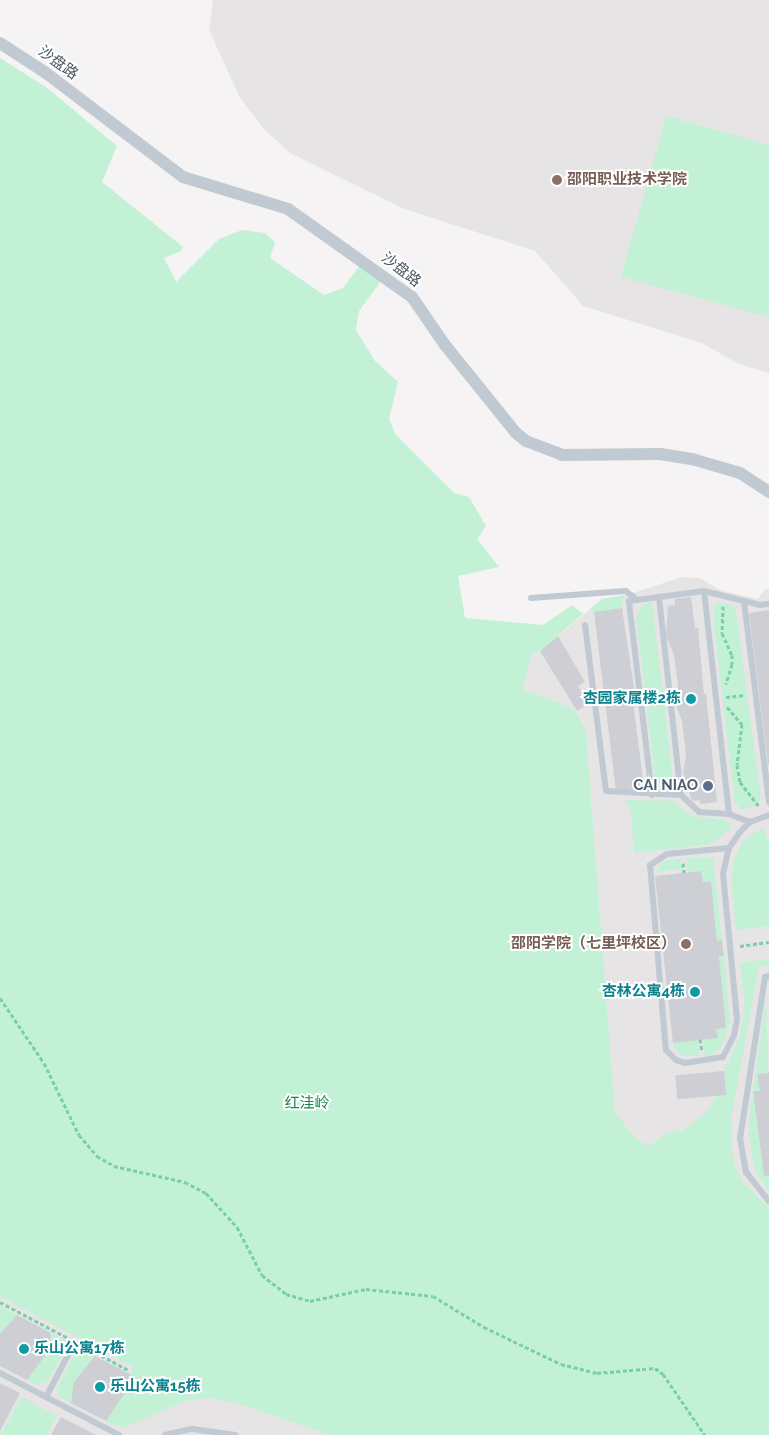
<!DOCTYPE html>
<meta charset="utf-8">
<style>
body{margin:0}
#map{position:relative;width:769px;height:1435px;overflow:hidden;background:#f5f3f3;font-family:Raleway,"Noto Sans SC",sans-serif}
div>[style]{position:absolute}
.education>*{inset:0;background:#e6e4e5}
.green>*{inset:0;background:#c3f1d5}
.building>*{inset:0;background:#cdcfd5;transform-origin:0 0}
.path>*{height:3px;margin-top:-1.5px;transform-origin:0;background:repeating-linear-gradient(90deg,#7ad0a6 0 4px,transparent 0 6.5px)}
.service>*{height:6px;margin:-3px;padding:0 3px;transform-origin:3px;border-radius:3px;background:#c1cad2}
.minor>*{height:12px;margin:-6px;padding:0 6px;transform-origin:6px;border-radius:6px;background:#c1cad2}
.dots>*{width:14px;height:14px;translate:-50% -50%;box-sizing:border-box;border:2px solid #fff;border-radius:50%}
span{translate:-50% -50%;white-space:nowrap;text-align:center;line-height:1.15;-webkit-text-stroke:4px #fff;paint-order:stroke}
.street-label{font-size:15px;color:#4a5661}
.education-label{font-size:15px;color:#785e54;font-weight:700}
.left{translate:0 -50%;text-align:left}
.right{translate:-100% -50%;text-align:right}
.culture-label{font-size:15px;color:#0d838f;font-weight:700}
.service-label{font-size:15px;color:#4e5e75;font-weight:700}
.park-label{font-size:15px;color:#17864f}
</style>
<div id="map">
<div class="education">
<i style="clip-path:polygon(213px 0,769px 0,769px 373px,739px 364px,702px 343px,583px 306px,535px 251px,402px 208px,290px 153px,264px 129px,240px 98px,209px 30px)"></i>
<i style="clip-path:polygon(682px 577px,700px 578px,720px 590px,757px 599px,766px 589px,769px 590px,769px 1435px,0 1435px,0 1138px,634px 1370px,586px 730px,574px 709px,523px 689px,531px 655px,541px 651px,602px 599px,627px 595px)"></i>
</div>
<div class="green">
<i style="clip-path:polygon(0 58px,46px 87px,117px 146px,102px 182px,183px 247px,181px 251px,164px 258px,176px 282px,219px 239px,242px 230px,265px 233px,275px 242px,270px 258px,324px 295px,343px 288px,360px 265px,381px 281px,359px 311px,356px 330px,375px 361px,398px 382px,389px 419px,395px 434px,454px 493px,469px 497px,486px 526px,477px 539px,499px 567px,458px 576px,465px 618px,543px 625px,572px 605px,583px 614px,540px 651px,531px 655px,523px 689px,574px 709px,586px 730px,615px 1113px,637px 1140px,650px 1146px,667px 1133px,683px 1131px,706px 1112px,717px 1096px,726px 1095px,724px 1071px,740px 1037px,745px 1007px,740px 963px,769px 959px,769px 965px,759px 966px,732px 1114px,731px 1145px,735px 1167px,744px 1184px,769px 1208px,769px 1435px,329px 1435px,240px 1404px,211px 1398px,188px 1400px,122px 1428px,106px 1421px,125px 1393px,133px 1367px,0 1296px)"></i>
<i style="clip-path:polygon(666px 116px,769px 145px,769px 317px,621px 277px)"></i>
<i style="clip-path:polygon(627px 595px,621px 601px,622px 608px,594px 612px,590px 609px,602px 599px)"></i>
<i style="clip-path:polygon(652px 602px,673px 780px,664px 787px,655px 778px,636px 616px,643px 605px)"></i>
<i style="clip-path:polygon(719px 603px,733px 606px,736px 611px,761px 798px,755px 806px,742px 810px,735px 803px,713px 617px,714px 606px)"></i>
<i style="clip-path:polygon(625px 800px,673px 801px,693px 816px,724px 820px,730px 823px,731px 828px,712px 844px,634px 853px,631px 811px)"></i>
<i style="clip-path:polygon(763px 828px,769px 841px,769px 926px,736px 930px,731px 880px,734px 859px,743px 841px)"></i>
<i style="clip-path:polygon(713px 857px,722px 940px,717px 941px,711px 882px,703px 882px,701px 871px,688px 873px,686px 858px)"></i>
<i style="clip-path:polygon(680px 859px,682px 869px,656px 872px,663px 861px)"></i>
<i style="clip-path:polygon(719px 956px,724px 956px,730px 1023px,721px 1047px,714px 1054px,705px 1056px,703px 1039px,717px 1038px,716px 1029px,726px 1028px)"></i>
<i style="clip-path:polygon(766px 997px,768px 1073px,758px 1075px,760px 1091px,753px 1092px,764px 1176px,769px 1175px,769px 1193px,754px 1168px,749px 1135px,749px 1120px)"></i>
<i style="clip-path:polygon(698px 1040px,699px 1056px,683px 1056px,674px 1048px,673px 1043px)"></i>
<i style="clip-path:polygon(0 1306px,17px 1315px,0 1334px)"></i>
<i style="clip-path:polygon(51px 1333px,69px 1342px,48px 1381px,38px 1385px,27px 1380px,47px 1353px)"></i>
<i style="clip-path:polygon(78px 1347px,95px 1356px,74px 1382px,71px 1403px,59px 1396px,56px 1390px)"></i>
<i style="clip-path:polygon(21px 1397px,57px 1416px,47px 1435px,1px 1435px)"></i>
</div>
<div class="building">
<i style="clip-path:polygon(691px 597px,695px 628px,698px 628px,704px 694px,706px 694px,717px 802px,700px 804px,700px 800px,692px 801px,683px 773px,686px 755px,682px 721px,675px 703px,678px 685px,674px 655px,666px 636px,668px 606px,675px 605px,675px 599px)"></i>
<i style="clip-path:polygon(622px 608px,636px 701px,633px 701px,644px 788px,616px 792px,594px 612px)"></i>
<i style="clip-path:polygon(769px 610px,769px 765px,768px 765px,749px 613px)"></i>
<i style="clip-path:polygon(558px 636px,585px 682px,578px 686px,589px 704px,577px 711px,540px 651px)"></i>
<i style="clip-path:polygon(701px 871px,703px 882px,711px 882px,717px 941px,722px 940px,724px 956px,719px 956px,726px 1028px,716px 1029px,718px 1038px,673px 1043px,655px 876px)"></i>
<i style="left:724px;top:1071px;width:24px;height:49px;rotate:85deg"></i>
<i style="clip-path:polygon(769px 1073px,769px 1175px,764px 1176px,753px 1091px,760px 1091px,757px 1074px)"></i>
<i style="clip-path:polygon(17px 1315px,51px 1333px,47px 1353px,27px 1380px,0 1366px,0 1334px)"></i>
<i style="clip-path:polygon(95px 1356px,130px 1374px,125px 1393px,106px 1421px,71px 1403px,74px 1382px)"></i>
<i style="clip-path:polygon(0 1383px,20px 1393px,0 1431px)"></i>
<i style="clip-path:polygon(61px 1417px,96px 1435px,51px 1435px)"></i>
</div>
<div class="path">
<i style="left:723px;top:606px;width:27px;rotate:92deg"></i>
<i style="left:722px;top:633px;width:24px;rotate:66deg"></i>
<i style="left:732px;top:655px;width:9px;rotate:90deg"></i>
<i style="left:732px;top:664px;width:21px;rotate:107deg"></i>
<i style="left:726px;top:697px;width:19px;rotate:-6deg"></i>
<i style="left:727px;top:707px;width:23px;rotate:49deg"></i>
<i style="left:742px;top:724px;width:41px;rotate:97deg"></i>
<i style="left:737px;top:765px;width:17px;rotate:80deg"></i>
<i style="left:740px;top:782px;width:31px;rotate:52deg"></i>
<i style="left:683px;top:863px;width:10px;rotate:84deg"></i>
<i style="left:740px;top:946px;width:29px;rotate:-8deg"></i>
<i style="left:0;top:998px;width:78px;rotate:55.9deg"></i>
<i style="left:44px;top:1063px;width:80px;rotate:64.1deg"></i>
<i style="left:79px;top:1135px;width:28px;rotate:49deg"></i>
<i style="left:97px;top:1156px;width:20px;rotate:30deg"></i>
<i style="left:114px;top:1166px;width:73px;rotate:12.7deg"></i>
<i style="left:185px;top:1182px;width:24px;rotate:28deg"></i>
<i style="left:206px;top:1193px;width:46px;rotate:47.6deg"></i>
<i style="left:237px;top:1227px;width:54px;rotate:62.5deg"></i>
<i style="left:262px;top:1275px;width:31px;rotate:38deg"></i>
<i style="left:286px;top:1294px;width:25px;rotate:16deg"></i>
<i style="left:310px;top:1301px;width:57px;rotate:-12.1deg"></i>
<i style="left:366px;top:1289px;width:67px;rotate:6deg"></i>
<i style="left:433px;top:1296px;width:60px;rotate:31.3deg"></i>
<i style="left:484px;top:1327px;width:85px;rotate:25.7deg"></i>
<i style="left:561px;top:1364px;width:37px;rotate:14deg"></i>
<i style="left:597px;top:1373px;width:58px;rotate:-4.9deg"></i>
<i style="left:655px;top:1368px;width:10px;rotate:37deg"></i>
<i style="left:663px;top:1374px;width:74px;rotate:55.5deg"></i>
<i style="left:700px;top:1039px;width:12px;rotate:81deg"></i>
<i style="left:0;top:1302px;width:77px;rotate:27.9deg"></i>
<i style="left:84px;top:1346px;width:50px;rotate:28.6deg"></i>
</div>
<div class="service">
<i style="left:704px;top:591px;width:224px;rotate:83.6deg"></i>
<i style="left:659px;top:597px;width:199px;rotate:83.7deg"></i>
<i style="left:531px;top:598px;width:95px;rotate:-4.2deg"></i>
<i style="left:626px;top:591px;width:14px;rotate:39deg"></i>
<i style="left:744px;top:601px;width:203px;rotate:82.9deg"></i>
<i style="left:585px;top:625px;width:167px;rotate:82.8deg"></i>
<i style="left:606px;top:791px;width:75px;rotate:3.1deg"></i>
<i style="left:681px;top:795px;width:25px;rotate:43deg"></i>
<i style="left:699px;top:812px;width:30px;rotate:4deg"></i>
<i style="left:729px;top:814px;width:22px;rotate:21deg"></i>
<i style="left:652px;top:795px;width:195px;rotate:-96.8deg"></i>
<i style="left:629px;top:601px;width:76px;rotate:-7.6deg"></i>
<i style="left:704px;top:591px;width:58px;rotate:14deg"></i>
<i style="left:760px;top:605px;width:9px;rotate:-6deg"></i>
<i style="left:729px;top:848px;width:62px;rotate:174.5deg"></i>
<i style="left:667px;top:854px;width:20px;rotate:147deg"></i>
<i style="left:650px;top:865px;width:186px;rotate:85.1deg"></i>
<i style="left:666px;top:1050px;width:14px;rotate:45deg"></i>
<i style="left:676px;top:1060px;width:9px;rotate:18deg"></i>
<i style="left:685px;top:1063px;width:38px;rotate:-9deg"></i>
<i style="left:723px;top:1057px;width:25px;rotate:-63deg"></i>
<i style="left:734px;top:1035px;width:16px;rotate:-79deg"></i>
<i style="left:737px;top:1019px;width:146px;rotate:-95.5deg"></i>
<i style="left:723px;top:874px;width:27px;rotate:-77deg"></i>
<i style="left:729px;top:848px;width:18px;rotate:-56deg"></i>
<i style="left:739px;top:833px;width:16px;rotate:-45deg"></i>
<i style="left:750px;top:822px;width:20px;rotate:-20deg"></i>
<i style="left:769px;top:976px;width:4px;rotate:166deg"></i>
<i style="left:765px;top:977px;width:163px;rotate:98.8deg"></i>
<i style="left:740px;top:1138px;width:35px;rotate:80deg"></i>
<i style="left:746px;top:1172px;width:37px;rotate:52deg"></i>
<i style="left:0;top:1373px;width:134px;rotate:27.5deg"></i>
<i style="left:46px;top:1397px;width:62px;rotate:-62.2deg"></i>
<i style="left:165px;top:1435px;width:28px;rotate:-13deg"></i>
<i style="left:192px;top:1429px;width:44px;rotate:7.8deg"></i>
</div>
<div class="minor">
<i style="left:0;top:43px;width:55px;rotate:33.1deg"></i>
<i style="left:46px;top:73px;width:172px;rotate:37.2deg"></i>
<i style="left:183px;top:177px;width:110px;rotate:16.9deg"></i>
<i style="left:288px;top:209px;width:152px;rotate:35.4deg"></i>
<i style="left:412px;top:297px;width:58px;rotate:55.5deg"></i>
<i style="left:445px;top:345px;width:113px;rotate:51.1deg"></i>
<i style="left:516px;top:433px;width:13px;rotate:39deg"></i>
<i style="left:526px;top:441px;width:39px;rotate:21deg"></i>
<i style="left:562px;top:455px;width:98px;rotate:-0.6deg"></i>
<i style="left:660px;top:454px;width:32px;rotate:9deg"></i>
<i style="left:692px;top:459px;width:50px;rotate:16.3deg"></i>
<i style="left:740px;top:473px;width:35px;rotate:33deg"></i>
</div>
<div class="dots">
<i style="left:557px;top:180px;background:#8d6e63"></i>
<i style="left:691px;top:699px;background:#0f9aa8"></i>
<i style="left:708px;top:786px;background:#5c6f8a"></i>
<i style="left:686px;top:944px;background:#8d6e63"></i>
<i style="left:695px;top:992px;background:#0f9aa8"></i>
<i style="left:24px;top:1349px;background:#0f9aa8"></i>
<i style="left:100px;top:1387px;background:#0f9aa8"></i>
</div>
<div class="street-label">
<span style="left:58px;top:63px;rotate:36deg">沙盘路</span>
<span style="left:401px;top:270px;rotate:38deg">沙盘路</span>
</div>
<div class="education-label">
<span class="left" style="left:567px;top:180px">邵阳职业技术学院</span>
<span class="right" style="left:676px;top:944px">邵阳学院（七里坪校区）</span>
</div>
<div class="culture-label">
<span class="right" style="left:681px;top:699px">杏园家属楼2栋</span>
<span class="right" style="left:685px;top:992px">杏林公寓4栋</span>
<span class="left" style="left:34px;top:1349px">乐山公寓17栋</span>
<span class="left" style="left:110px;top:1387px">乐山公寓15栋</span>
</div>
<div class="service-label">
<span class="right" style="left:698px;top:786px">CAI NIAO</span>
</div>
<div class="park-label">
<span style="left:307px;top:1104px">红洼岭</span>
</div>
</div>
